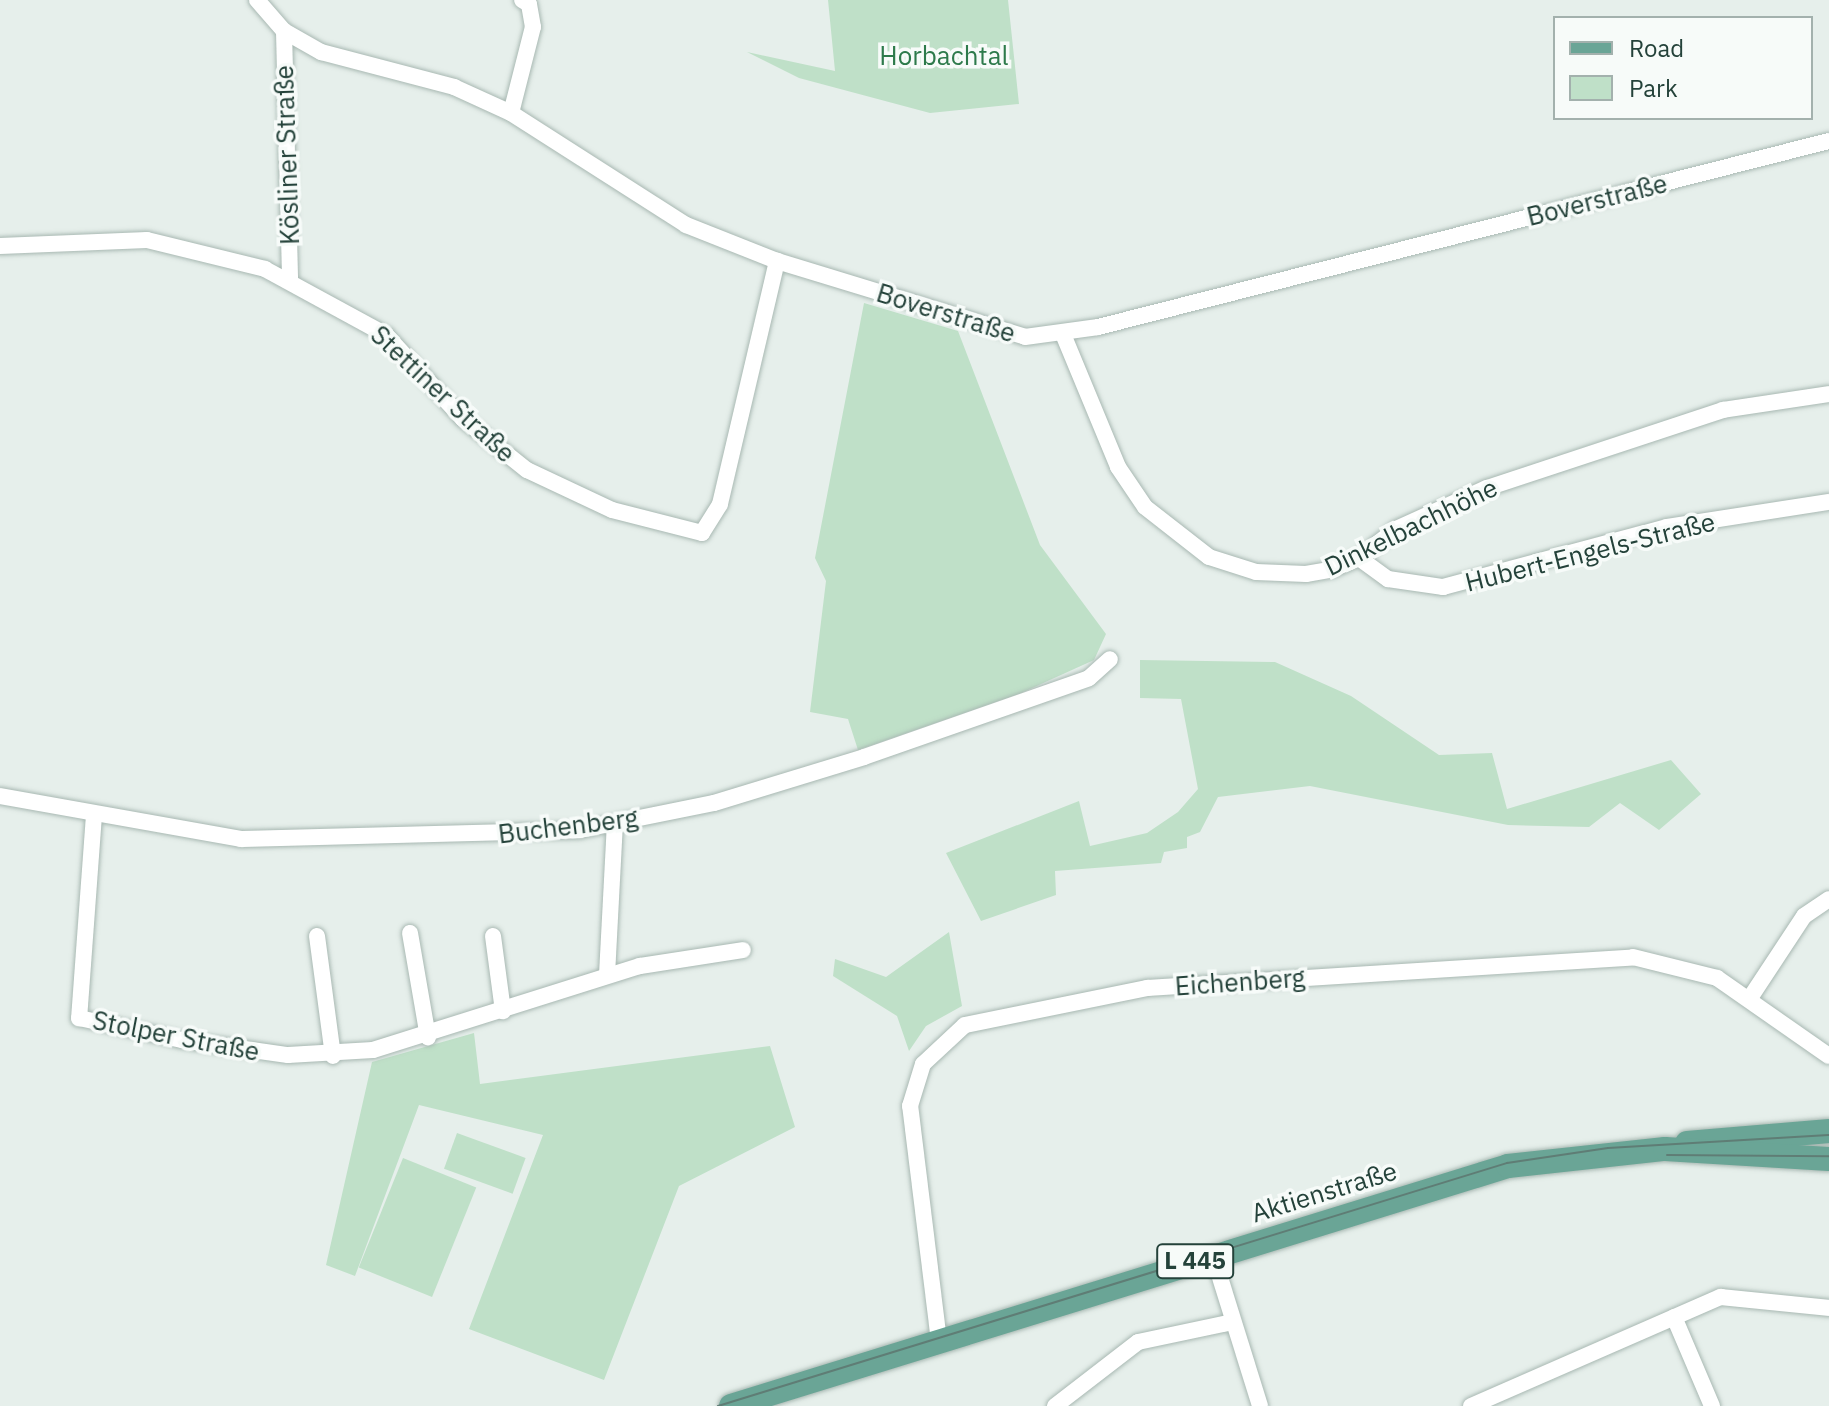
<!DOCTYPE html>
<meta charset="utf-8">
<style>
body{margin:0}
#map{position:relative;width:1829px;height:1406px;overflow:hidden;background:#e6efeb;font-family:"IBM Plex Sans",sans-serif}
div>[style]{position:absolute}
.green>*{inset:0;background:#bfe0c8;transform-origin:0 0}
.roads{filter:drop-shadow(0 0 2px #a8b8b2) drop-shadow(0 0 2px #a8b8b2)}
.minor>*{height:16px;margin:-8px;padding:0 8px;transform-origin:8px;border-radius:8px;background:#fff}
.primary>*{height:24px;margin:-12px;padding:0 12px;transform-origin:12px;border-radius:12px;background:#6aa596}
.tram>*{height:2px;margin:-1px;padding:0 1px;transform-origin:1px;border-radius:1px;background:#5f7d75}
span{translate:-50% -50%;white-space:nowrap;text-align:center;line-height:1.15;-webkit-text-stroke:7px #f7fbf9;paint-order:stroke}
.shield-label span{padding:2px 6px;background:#f7fbf9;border:2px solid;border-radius:6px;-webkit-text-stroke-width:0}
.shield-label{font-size:24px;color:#24423a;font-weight:700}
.park-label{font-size:26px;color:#2d7a4b}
.street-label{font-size:26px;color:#24423a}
.legend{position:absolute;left:1553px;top:16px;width:260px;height:104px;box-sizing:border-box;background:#f7fbf9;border:2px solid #a3b1ad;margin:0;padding:10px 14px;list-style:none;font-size:24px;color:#24423a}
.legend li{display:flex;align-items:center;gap:16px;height:40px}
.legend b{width:40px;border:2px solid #a3b1ad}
</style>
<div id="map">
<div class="green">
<i style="clip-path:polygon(828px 0,1008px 0,1019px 104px,930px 113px,799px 78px,747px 52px,835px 71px)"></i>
<i style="clip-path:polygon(864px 303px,958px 331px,1040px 545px,1106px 634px,1094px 660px,1019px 694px,858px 750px,848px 719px,810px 712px,826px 581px,815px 558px)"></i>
<i style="clip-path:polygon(1140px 660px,1275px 662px,1351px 696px,1439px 755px,1492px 753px,1507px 809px,1671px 760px,1701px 794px,1659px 830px,1620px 803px,1589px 827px,1508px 825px,1310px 786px,1218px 797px,1200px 832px,1187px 837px,1187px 848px,1164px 852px,1161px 863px,1055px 871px,1056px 895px,981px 921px,946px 853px,1079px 801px,1090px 846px,1147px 833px,1178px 812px,1198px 789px,1181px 699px,1140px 698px)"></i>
<i style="clip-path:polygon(949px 932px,962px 1006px,926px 1026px,909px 1051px,897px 1016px,833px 976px,835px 959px,886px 977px)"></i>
<i style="clip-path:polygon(474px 1033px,480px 1084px,770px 1046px,795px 1127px,679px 1186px,604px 1380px,469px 1329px,543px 1135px,419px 1105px,355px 1276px,326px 1265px,372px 1062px)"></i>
<i style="left:457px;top:1133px;width:73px;height:38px;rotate:20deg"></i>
<i style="left:403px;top:1158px;width:79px;height:118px;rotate:22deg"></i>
</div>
<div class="roads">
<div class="minor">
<i style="left:257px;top:0;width:41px;rotate:48.9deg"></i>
<i style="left:284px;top:31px;width:43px;rotate:29.6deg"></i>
<i style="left:321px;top:52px;width:138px;rotate:14.7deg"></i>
<i style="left:454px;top:87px;width:63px;rotate:24.5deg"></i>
<i style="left:511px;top:113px;width:208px;rotate:32.6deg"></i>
<i style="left:686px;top:225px;width:98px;rotate:21.6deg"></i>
<i style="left:777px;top:261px;width:259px;rotate:17deg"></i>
<i style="left:1025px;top:337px;width:74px;rotate:-7.8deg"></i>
<i style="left:1098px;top:327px;width:754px;rotate:-14.28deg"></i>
<i style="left:284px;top:31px;width:248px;rotate:88.6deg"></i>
<i style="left:511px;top:113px;width:89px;rotate:-75.7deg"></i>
<i style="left:533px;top:27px;width:23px;rotate:-100deg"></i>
<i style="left:529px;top:4px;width:8px;rotate:-150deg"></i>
<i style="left:0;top:246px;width:147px;rotate:-2.3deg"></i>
<i style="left:147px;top:240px;width:122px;rotate:13.8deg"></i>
<i style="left:265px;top:269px;width:138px;rotate:28.6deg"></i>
<i style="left:386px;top:335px;width:114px;rotate:47.5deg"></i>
<i style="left:463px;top:419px;width:82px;rotate:38.6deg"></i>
<i style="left:527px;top:470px;width:94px;rotate:25.2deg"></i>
<i style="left:612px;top:510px;width:93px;rotate:14.3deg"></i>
<i style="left:702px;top:533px;width:34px;rotate:-58deg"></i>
<i style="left:720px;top:504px;width:250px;rotate:-76.8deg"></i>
<i style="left:1063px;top:334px;width:144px;rotate:67.5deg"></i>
<i style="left:1118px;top:467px;width:48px;rotate:56deg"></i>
<i style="left:1145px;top:507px;width:81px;rotate:38deg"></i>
<i style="left:1209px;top:557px;width:49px;rotate:17.7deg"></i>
<i style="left:1256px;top:572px;width:50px;rotate:2.3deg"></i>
<i style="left:1306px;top:574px;width:27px;rotate:-10deg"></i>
<i style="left:1333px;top:569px;width:28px;rotate:-23deg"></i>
<i style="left:1359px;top:558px;width:47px;rotate:-38.1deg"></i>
<i style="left:1396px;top:529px;width:100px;rotate:-24.3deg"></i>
<i style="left:1487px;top:488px;width:249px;rotate:-18.3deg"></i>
<i style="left:1723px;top:410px;width:107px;rotate:-8.6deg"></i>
<i style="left:1359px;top:558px;width:36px;rotate:36deg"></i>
<i style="left:1388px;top:579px;width:56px;rotate:8.3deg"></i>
<i style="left:1443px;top:587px;width:232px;rotate:-15deg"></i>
<i style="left:1667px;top:527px;width:164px;rotate:-8.8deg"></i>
<i style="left:0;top:796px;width:245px;rotate:10.1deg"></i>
<i style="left:241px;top:839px;width:339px;rotate:-1.5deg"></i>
<i style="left:580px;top:830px;width:137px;rotate:-11.4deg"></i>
<i style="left:714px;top:803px;width:157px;rotate:-17deg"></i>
<i style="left:864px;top:757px;width:238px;rotate:-19.3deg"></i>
<i style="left:1089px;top:678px;width:28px;rotate:-42deg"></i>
<i style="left:94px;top:815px;width:204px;rotate:94.2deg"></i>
<i style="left:79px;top:1018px;width:105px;rotate:12.1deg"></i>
<i style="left:182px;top:1040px;width:107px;rotate:8.1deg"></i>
<i style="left:288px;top:1055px;width:85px;rotate:-3.4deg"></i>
<i style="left:373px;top:1050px;width:280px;rotate:-17.5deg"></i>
<i style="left:640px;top:966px;width:104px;rotate:-8.8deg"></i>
<i style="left:410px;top:933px;width:106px;rotate:80.2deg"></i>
<i style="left:317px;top:936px;width:121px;rotate:82.4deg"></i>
<i style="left:493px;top:936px;width:76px;rotate:82.4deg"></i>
<i style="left:607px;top:975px;width:152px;rotate:-87deg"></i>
<i style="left:1750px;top:998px;width:98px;rotate:-56.6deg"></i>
<i style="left:1804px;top:916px;width:30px;rotate:-34deg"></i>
<i style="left:1213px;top:1255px;width:158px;rotate:72.7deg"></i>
<i style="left:1674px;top:1317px;width:97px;rotate:66.9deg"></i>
<i style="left:939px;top:1341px;width:237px;rotate:-97deg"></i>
<i style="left:910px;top:1106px;width:44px;rotate:-72.8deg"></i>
<i style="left:923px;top:1064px;width:57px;rotate:-42.9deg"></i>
<i style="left:965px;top:1025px;width:186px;rotate:-11.5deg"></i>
<i style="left:1147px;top:988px;width:487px;rotate:-3.6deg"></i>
<i style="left:1633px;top:957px;width:87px;rotate:14deg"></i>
<i style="left:1717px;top:978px;width:136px;rotate:34.9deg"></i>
<i style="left:1055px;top:1406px;width:105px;rotate:-37.6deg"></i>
<i style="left:1138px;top:1342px;width:97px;rotate:-11.9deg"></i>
<i style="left:1471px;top:1406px;width:273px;rotate:-23.6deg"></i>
<i style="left:1721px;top:1297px;width:109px;rotate:5.8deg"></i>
</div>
<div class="primary">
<i style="left:1687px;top:1143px;width:143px;rotate:-4.8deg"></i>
<i style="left:731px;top:1406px;width:813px;rotate:-17.16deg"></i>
<i style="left:1508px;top:1166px;width:158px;rotate:-6.2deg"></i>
<i style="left:1665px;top:1149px;width:164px;rotate:3.5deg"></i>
</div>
</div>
<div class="tram">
<i style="left:1667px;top:1155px;width:162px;rotate:0.4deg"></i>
<i style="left:718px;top:1406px;width:826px;rotate:-17.12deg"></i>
<i style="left:1507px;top:1163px;width:102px;rotate:-8.4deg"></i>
<i style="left:1608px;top:1148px;width:221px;rotate:-3.4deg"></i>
</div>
<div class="shield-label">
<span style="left:1195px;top:1261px">L 445</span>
</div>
<div class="park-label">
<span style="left:944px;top:56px">Horbachtal</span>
</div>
<div class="street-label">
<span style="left:287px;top:155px;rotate:-92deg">Kösliner Straße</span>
<span style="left:1597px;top:200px;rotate:-14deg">Boverstraße</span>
<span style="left:946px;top:313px;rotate:17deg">Boverstraße</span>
<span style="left:443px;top:394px;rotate:43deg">Stettiner Straße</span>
<span style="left:1411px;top:527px;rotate:-26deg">Dinkelbachhöhe</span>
<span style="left:1590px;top:552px;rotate:-14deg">Hubert-Engels-Straße</span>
<span style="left:568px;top:826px;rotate:-7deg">Buchenberg</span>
<span style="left:1240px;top:982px;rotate:-4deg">Eichenberg</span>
<span style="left:176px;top:1036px;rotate:11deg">Stolper Straße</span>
<span style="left:1324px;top:1192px;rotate:-17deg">Aktienstraße</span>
</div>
<ul class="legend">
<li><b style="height:10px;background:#6aa596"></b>Road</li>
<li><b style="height:22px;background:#bfe0c8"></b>Park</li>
</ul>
</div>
